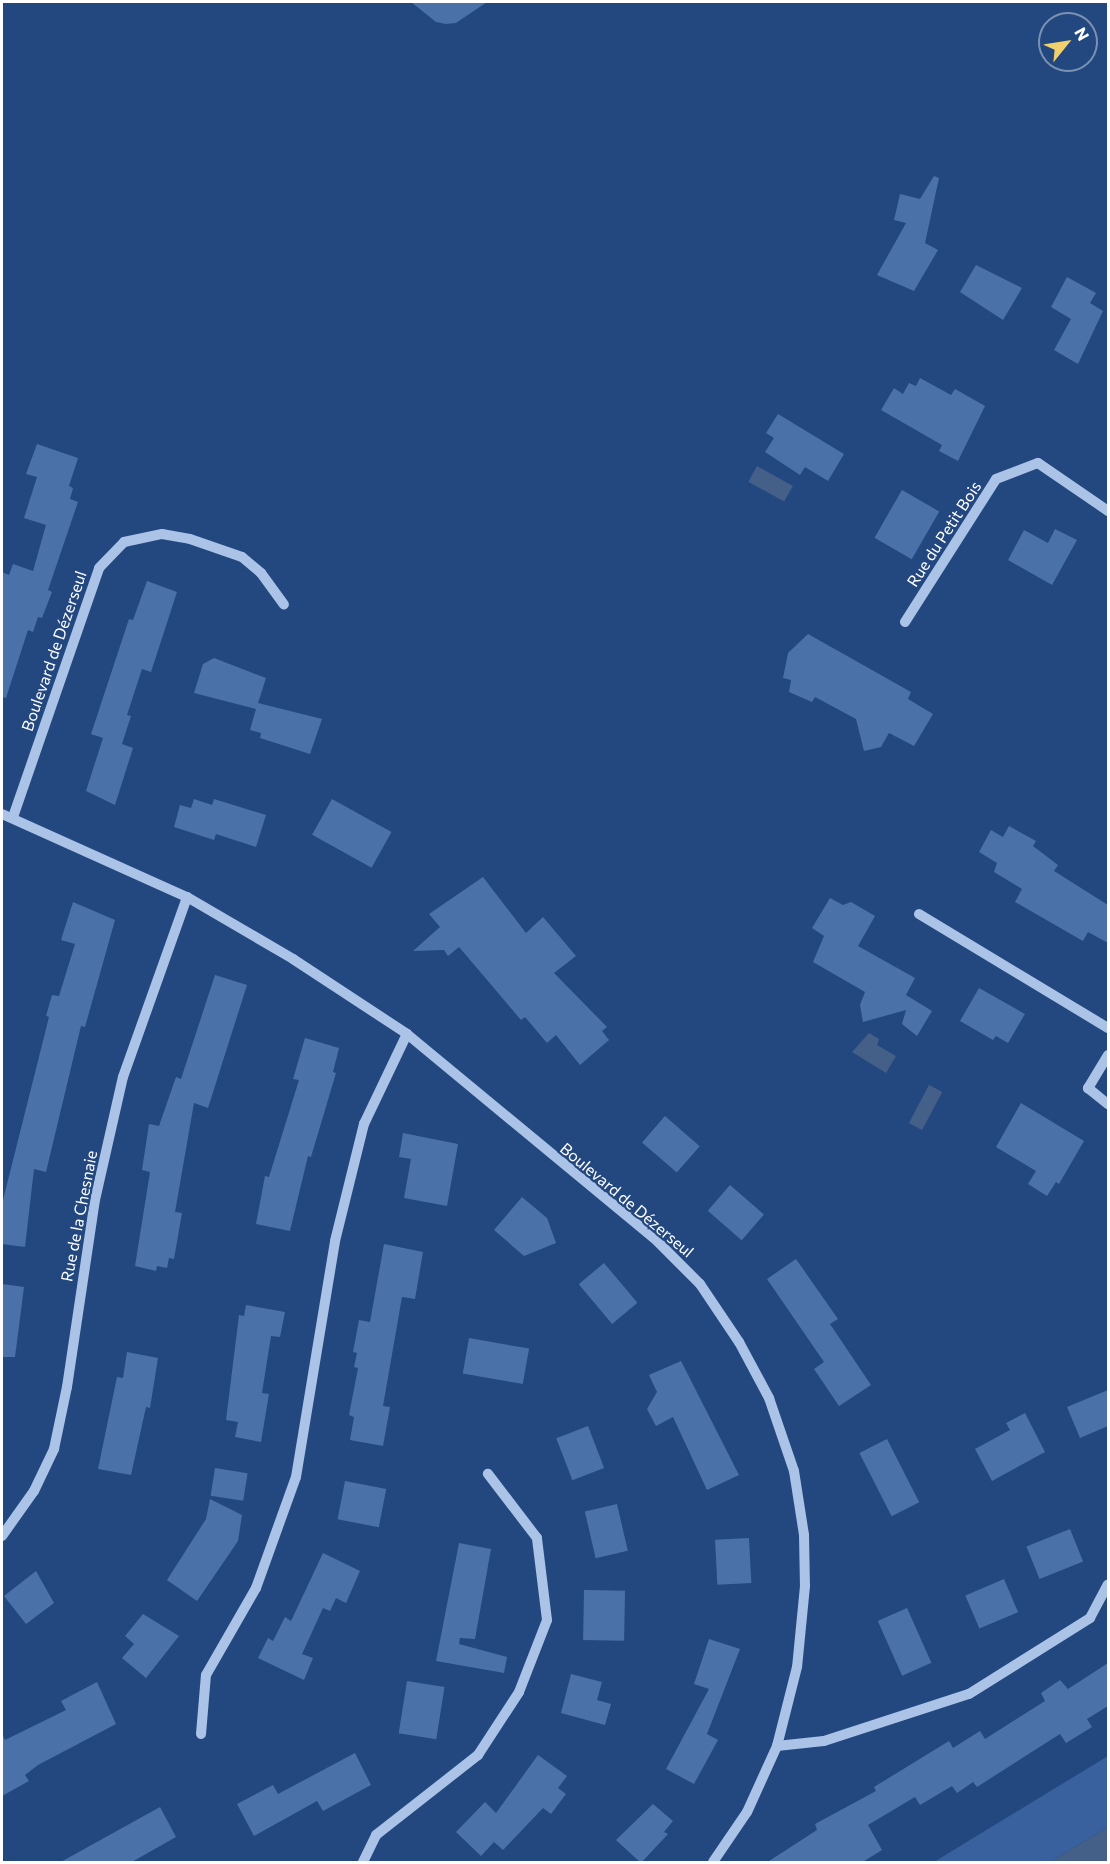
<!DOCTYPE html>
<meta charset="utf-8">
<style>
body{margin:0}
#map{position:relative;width:1110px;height:1864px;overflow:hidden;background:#234880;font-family:Commissioner,sans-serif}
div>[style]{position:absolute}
.green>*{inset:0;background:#38619e}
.water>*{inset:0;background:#445f88;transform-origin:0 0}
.building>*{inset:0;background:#4b71a9;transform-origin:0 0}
.minor>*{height:10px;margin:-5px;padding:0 5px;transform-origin:5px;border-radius:5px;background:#aac3e7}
span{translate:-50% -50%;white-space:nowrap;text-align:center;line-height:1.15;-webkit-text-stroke:4.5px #234880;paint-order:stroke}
.street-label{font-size:16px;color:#fff}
.frame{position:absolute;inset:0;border:3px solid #fff;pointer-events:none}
.north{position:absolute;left:1038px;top:12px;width:60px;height:60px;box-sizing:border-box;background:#234880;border:2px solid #7b91b3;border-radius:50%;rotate:60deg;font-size:16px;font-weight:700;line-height:24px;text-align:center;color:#fff}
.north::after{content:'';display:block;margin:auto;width:21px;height:27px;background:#f1d16d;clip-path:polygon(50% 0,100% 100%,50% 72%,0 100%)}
</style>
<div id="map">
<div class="green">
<i style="clip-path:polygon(1108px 1756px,1108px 1827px,1050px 1862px,934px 1862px)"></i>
</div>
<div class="water">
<i style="left:757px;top:466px;width:41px;height:18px;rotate:29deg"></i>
<i style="clip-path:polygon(869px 1033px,879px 1039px,877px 1045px,896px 1056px,886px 1073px,852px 1052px)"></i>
<i style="left:929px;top:1085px;width:15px;height:43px;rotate:28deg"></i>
<i style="clip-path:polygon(1108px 1827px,1108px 1862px,1050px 1862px)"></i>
</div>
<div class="building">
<i style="clip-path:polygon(411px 2px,487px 2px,456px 23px,446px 24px,436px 22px)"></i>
<i style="clip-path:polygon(934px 176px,939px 178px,925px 243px,938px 250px,914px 291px,877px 275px,906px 223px,894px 220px,900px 194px,920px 199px)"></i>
<i style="clip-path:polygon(976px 265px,1022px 288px,1003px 320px,960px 292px)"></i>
<i style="clip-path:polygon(1067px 277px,1096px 293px,1090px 303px,1103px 311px,1078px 364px,1054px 350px,1071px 319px,1051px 307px)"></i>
<i style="clip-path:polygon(920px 378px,951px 395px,955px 389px,985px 406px,958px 461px,939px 451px,942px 445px,881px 410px,894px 388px,903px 394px,909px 383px,916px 386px)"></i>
<i style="clip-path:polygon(778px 414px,844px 454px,828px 481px,805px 467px,800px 475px,765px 452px,774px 438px,766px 433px)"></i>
<i style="clip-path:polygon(37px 444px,78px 458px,69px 486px,73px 488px,70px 499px,78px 502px,48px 590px,52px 592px,42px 618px,38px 617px,33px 632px,28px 630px,6px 698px,2px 697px,2px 572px,9px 575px,13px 564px,33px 571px,46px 525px,24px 518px,37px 477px,26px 474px)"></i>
<i style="left:902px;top:490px;width:43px;height:55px;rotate:30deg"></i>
<i style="clip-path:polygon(1055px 529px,1077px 540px,1052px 585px,1008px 560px,1024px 530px,1048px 543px)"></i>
<i style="clip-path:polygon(147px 581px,177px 592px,151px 672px,142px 669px,127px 715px,131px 716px,122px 744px,133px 748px,115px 805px,86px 791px,103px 738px,91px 734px,129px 619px,133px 620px)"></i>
<i style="clip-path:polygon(808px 634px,911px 692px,908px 699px,933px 714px,914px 746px,889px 733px,881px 747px,864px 751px,856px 719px,815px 697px,812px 702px,789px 692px,791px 680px,783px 678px,788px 653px)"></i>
<i style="clip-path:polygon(214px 658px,266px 678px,258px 703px,322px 719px,310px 754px,260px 738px,261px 733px,250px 730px,256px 709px,194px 693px,203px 664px)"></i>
<i style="clip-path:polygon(194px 799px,212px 805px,214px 799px,266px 815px,256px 847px,216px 834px,214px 840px,174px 827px,180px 805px,191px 808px)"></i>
<i style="left:332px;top:799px;width:68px;height:41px;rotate:29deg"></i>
<i style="clip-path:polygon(1009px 826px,1036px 841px,1033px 846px,1058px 865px,1054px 871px,1108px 905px,1108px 943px,1088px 932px,1083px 941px,1015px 902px,1022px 889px,994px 872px,997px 863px,979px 852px,991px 830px,1003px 837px)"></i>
<i style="clip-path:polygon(483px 877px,526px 933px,543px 917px,576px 956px,554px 973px,607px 1027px,602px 1031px,609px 1040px,580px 1065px,556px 1035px,547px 1043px,525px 1017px,521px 1020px,459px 947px,448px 956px,444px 950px,413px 951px,440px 927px,429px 914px)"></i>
<i style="clip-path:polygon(830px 898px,843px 905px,851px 902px,875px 916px,858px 946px,915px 978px,906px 995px,932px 1011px,917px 1036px,902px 1024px,906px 1010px,863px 1022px,860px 1005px,865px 992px,813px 962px,824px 936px,812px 928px)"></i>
<i style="clip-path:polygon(73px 902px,115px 920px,85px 1027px,81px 1026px,46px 1172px,34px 1169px,25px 1247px,2px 1244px,2px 1204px,49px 1017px,46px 1016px,52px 995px,59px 996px,75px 944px,61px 940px)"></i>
<i style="clip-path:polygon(215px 975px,247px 985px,208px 1108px,194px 1103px,175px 1212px,182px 1213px,174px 1259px,169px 1258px,167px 1268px,157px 1266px,156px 1271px,135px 1266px,150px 1172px,142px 1170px,149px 1124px,159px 1126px,176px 1077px,181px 1079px)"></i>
<i style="clip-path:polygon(979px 988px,1025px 1014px,1008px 1043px,996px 1036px,993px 1040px,960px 1021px)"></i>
<i style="clip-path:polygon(305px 1038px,339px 1048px,333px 1072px,336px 1073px,311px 1157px,308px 1156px,290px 1231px,256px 1224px,265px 1176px,269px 1177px,299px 1080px,293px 1079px)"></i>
<i style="clip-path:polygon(1021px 1103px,1084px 1141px,1059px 1184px,1056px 1182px,1047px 1196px,1028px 1184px,1036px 1171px,996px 1147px)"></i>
<i style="left:665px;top:1116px;width:46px;height:35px;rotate:41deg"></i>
<i style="clip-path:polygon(403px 1133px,458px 1144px,447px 1206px,404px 1198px,411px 1159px,399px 1157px)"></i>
<i style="left:730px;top:1185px;width:45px;height:34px;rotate:41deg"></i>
<i style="clip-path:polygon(522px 1197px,547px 1218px,556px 1243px,524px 1256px,494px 1230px)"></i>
<i style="clip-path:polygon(384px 1244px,423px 1252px,415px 1299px,402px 1297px,383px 1406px,390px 1407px,383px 1446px,350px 1440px,354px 1417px,349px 1415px,358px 1368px,354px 1367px,357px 1353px,353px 1352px,359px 1320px,370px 1322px)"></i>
<i style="clip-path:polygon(796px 1259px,838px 1319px,830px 1324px,871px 1385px,839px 1406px,814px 1369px,824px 1362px,767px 1279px)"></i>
<i style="left:604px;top:1263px;width:52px;height:33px;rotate:50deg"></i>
<i style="clip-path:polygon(2px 1284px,24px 1287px,15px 1357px,2px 1357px)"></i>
<i style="clip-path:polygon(246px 1305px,285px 1312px,280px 1337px,271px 1336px,262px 1393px,269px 1394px,261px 1442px,235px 1437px,238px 1422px,226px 1420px,239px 1315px,244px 1316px)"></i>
<i style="left:469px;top:1338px;width:61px;height:36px;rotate:10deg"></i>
<i style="clip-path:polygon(127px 1352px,158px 1358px,150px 1408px,146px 1407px,131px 1475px,98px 1469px,117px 1377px,123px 1378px)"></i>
<i style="clip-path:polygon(681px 1361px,739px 1475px,707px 1490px,673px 1417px,656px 1426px,647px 1409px,657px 1392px,649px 1375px)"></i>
<i style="clip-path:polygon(1108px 1390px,1108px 1426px,1080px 1438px,1067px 1407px)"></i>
<i style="clip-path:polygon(1025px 1413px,1045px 1452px,992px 1481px,975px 1449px,1010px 1430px,1006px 1423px)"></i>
<i style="left:588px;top:1426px;width:45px;height:34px;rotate:69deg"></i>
<i style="left:887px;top:1439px;width:71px;height:31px;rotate:63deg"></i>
<i style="left:215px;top:1468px;width:33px;height:28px;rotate:9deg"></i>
<i style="left:345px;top:1481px;width:42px;height:39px;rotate:11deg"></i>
<i style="clip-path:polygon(210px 1499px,242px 1515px,238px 1541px,197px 1601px,167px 1580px,206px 1519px)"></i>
<i style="left:617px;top:1504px;width:48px;height:33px;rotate:77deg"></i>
<i style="left:1070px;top:1529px;width:35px;height:47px;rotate:68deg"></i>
<i style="left:749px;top:1538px;width:45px;height:34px;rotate:87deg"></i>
<i style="clip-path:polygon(459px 1543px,491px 1549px,475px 1639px,460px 1638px,459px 1644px,507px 1657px,504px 1673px,436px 1661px)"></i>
<i style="clip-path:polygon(323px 1553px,360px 1571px,346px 1603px,336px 1598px,330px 1611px,323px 1608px,302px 1654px,313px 1658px,304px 1680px,258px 1658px,268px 1638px,273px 1641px,285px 1617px,291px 1621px)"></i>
<i style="clip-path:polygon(36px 1571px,54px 1603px,26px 1624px,4px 1596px)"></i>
<i style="left:1004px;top:1579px;width:36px;height:42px;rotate:67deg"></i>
<i style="left:584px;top:1590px;width:41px;height:50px;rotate:1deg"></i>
<i style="left:907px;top:1608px;width:60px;height:32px;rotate:66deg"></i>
<i style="clip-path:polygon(143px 1614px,179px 1636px,146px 1678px,122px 1658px,134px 1644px,125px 1636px)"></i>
<i style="clip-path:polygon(709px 1639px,740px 1649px,707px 1734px,718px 1740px,694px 1784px,666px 1769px,709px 1689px,694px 1684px)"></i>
<i style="clip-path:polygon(1108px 1663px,1108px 1706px,1087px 1719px,1092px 1727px,1066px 1743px,1060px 1734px,977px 1787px,973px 1782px,957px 1793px,952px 1786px,920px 1805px,915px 1797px,868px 1825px,882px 1850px,861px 1863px,766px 1863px,817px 1830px,815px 1824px,876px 1791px,874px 1787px,949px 1741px,953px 1748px,980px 1731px,985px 1739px,1045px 1701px,1041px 1693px,1060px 1680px,1068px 1689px)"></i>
<i style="clip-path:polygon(571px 1674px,602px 1682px,597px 1700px,611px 1704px,605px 1725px,561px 1713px)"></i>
<i style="left:407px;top:1681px;width:38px;height:53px;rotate:9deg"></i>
<i style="clip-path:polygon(97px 1682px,116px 1724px,38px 1765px,25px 1775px,29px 1781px,2px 1796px,2px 1734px,5px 1740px,66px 1710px,61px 1701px)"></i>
<i style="clip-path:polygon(355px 1753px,371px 1785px,323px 1811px,317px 1801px,254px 1836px,237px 1804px,273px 1785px,278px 1794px)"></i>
<i style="clip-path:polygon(538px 1755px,567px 1776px,558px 1788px,566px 1794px,551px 1814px,543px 1808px,503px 1850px,494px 1842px,481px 1856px,456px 1832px,485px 1802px,496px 1813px)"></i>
<i style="clip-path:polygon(653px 1804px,673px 1821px,664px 1832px,668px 1834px,641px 1863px,616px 1840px)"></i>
<i style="clip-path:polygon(160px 1807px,176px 1837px,130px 1863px,59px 1863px)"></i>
</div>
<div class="minor">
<i style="left:905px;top:622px;width:169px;rotate:-57.5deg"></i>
<i style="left:996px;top:479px;width:45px;rotate:-20.9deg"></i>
<i style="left:1038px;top:463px;width:85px;rotate:34.4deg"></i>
<i style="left:2px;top:814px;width:203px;rotate:24.2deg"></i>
<i style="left:187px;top:897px;width:123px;rotate:30.3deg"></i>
<i style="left:293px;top:959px;width:136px;rotate:33.3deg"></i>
<i style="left:407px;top:1034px;width:320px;rotate:39.6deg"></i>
<i style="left:654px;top:1238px;width:65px;rotate:45deg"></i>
<i style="left:700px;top:1284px;width:70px;rotate:56.1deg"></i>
<i style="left:739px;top:1342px;width:64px;rotate:61.8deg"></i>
<i style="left:769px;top:1398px;width:77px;rotate:71.1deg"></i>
<i style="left:794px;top:1471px;width:65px;rotate:81.1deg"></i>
<i style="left:804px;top:1535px;width:51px;rotate:88.9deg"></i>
<i style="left:805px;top:1586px;width:81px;rotate:95.6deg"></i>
<i style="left:797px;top:1667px;width:81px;rotate:104.2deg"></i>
<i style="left:777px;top:1746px;width:72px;rotate:114.4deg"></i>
<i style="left:747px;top:1812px;width:60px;rotate:124.2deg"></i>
<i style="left:13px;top:817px;width:263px;rotate:-70.9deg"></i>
<i style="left:99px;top:568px;width:36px;rotate:-46deg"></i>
<i style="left:124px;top:542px;width:39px;rotate:-12deg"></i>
<i style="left:162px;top:534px;width:28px;rotate:10deg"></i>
<i style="left:190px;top:539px;width:55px;rotate:19.1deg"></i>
<i style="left:242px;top:557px;width:25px;rotate:40deg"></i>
<i style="left:261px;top:573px;width:39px;rotate:54deg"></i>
<i style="left:919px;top:914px;width:221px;rotate:31.1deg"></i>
<i style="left:1108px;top:1055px;width:39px;rotate:121deg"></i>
<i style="left:1088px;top:1088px;width:26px;rotate:39deg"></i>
<i style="left:2px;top:1536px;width:55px;rotate:-54.6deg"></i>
<i style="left:34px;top:1491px;width:47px;rotate:-64.5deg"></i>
<i style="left:54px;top:1449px;width:63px;rotate:-78.2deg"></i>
<i style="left:67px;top:1387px;width:189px;rotate:-81.5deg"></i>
<i style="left:95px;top:1200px;width:126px;rotate:-77.2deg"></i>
<i style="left:123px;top:1077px;width:191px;rotate:-70.4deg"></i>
<i style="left:201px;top:1734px;width:59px;rotate:-85.2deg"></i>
<i style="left:206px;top:1675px;width:100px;rotate:-60.1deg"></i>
<i style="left:256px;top:1588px;width:118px;rotate:-70.2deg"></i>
<i style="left:296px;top:1477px;width:239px;rotate:-80.6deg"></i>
<i style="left:335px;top:1241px;width:121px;rotate:-76.1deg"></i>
<i style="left:364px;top:1124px;width:100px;rotate:-64.5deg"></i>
<i style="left:777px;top:1746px;width:47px;rotate:-6.1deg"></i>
<i style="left:824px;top:1741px;width:152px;rotate:-18deg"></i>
<i style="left:969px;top:1694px;width:143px;rotate:-32.1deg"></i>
<i style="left:1090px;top:1618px;width:38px;rotate:-62deg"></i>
<i style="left:363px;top:1862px;width:30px;rotate:-64deg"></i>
<i style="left:376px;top:1835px;width:130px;rotate:-38.1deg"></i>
<i style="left:478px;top:1755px;width:75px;rotate:-56.9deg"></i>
<i style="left:519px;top:1692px;width:77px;rotate:-68.7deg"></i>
<i style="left:547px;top:1620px;width:83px;rotate:-97deg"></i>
<i style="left:537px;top:1538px;width:81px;rotate:-127.4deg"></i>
</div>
<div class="street-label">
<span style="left:944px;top:534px;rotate:-57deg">Rue du Petit Bois</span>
<span style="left:54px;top:651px;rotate:-71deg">Boulevard de Dézerseul</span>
<span style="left:627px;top:1200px;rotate:40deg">Boulevard de Dézerseul</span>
<span style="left:79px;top:1216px;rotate:-79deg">Rue de la Chesnaie</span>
</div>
<div class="frame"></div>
<div class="north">N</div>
</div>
